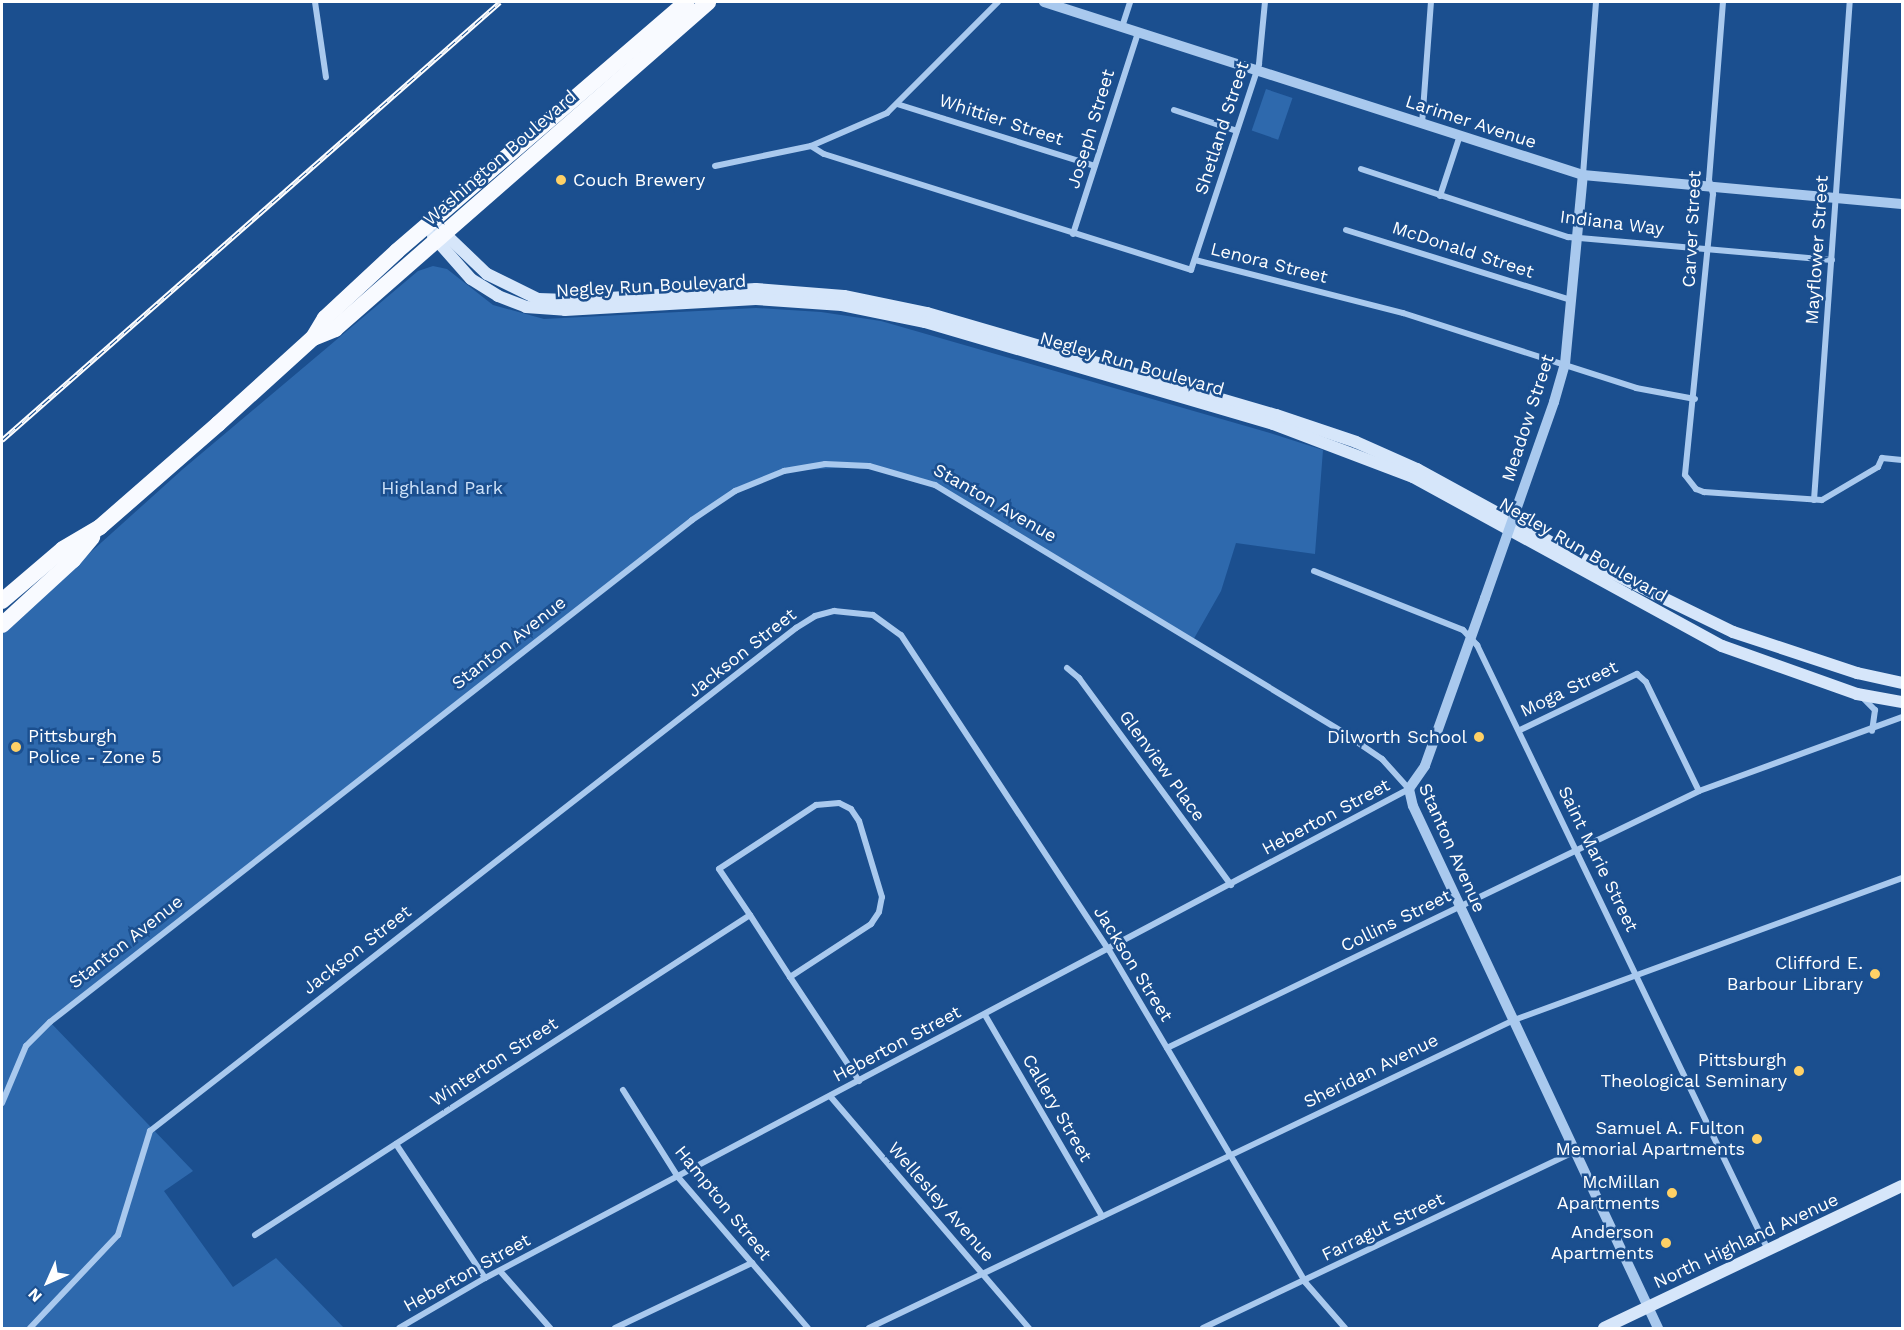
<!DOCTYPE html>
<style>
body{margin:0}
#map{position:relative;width:1904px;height:1330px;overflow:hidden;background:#1b4f8f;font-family:"Work Sans",sans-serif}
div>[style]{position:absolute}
.green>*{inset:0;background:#2e69ad;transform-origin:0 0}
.minor>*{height:6px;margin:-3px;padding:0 3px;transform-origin:3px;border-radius:3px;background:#a9c9ee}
.tertiary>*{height:10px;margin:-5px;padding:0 5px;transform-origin:5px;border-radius:5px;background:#a9c9ee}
.secondary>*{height:12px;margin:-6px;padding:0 6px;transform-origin:6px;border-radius:6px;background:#d6e6fa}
.trunk>*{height:16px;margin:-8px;padding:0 8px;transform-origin:8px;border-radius:8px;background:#f8faff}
.rail>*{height:5px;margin-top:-2.5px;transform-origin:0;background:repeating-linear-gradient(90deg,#1b4f8f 0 9px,#fff 0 18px);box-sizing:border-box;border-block:2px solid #fff}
.tertiary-bridge>*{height:10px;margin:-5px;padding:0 5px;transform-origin:5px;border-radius:5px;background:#a9c9ee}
.dots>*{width:16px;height:16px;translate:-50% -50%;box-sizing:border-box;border:3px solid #1b4f8f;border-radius:50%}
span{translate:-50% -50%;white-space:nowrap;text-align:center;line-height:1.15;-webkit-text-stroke:5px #1b4f8f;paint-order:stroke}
.street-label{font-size:18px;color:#fff}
.poi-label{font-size:18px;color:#fff}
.left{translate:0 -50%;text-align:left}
.right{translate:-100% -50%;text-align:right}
.park-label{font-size:18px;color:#cfe3fa}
.frame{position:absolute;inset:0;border:3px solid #fff;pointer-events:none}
.north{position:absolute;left:18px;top:1252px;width:60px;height:60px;-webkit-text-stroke:4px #1b4f8f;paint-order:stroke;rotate:225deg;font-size:16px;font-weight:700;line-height:24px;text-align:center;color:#fff}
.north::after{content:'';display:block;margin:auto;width:21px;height:27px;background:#fff;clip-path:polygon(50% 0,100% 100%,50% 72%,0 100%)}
</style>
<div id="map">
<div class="green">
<i style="left:1266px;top:89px;width:28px;height:44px;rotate:19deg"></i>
<i style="clip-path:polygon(433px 266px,447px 269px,493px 305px,544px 319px,756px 308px,821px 312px,881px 321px,1270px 433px,1323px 450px,1315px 554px,1236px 543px,1221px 591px,1192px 642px,921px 478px,869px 466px,784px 471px,735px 491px,692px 520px,50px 1022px,193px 1171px,164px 1191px,233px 1287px,276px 1258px,344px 1328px,2px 1328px,2px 632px,183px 469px,418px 271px)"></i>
</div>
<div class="minor">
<i style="left:315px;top:2px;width:76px;rotate:81.7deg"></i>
<i style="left:1723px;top:2px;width:179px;rotate:94.5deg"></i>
<i style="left:1709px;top:180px;width:15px;rotate:74deg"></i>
<i style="left:1713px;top:194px;width:282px;rotate:95.7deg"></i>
<i style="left:1685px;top:475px;width:18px;rotate:52deg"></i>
<i style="left:1696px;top:489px;width:9px;rotate:21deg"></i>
<i style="left:1704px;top:492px;width:118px;rotate:3.9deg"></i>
<i style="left:1822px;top:500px;width:65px;rotate:-30.5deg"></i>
<i style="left:1878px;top:467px;width:10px;rotate:-66deg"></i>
<i style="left:1882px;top:458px;width:20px;rotate:6deg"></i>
<i style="left:1122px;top:27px;width:26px;rotate:-72deg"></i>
<i style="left:897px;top:104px;width:207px;rotate:17.4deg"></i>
<i style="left:1174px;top:110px;width:66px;rotate:18.4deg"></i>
<i style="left:1422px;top:124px;width:122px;rotate:-85.8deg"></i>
<i style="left:811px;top:146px;width:15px;rotate:32deg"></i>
<i style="left:824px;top:154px;width:385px;rotate:17.5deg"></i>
<i style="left:1191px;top:270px;width:217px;rotate:-71.7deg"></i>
<i style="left:1259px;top:64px;width:62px;rotate:-84.5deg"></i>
<i style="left:715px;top:166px;width:98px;rotate:-11.8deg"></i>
<i style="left:811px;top:146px;width:83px;rotate:-23.5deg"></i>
<i style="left:887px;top:113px;width:157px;rotate:-45deg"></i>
<i style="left:1361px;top:169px;width:218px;rotate:18.2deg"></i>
<i style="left:1568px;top:237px;width:265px;rotate:5deg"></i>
<i style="left:1583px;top:175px;width:173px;rotate:-85.7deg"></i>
<i style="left:1440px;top:196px;width:64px;rotate:-71.8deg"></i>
<i style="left:1346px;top:230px;width:236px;rotate:17.3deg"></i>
<i style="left:1073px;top:234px;width:211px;rotate:-72.1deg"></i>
<i style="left:1195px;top:260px;width:215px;rotate:14.3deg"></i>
<i style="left:1403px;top:313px;width:245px;rotate:17.8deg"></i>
<i style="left:1636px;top:388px;width:60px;rotate:10.6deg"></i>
<i style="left:1814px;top:500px;width:499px;rotate:-85.9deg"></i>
<i style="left:1314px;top:571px;width:160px;rotate:21.6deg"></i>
<i style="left:1463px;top:630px;width:21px;rotate:47deg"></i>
<i style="left:1477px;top:645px;width:671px;rotate:64.31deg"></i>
<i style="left:1067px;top:668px;width:16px;rotate:40deg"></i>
<i style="left:1079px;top:678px;width:257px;rotate:53.7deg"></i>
<i style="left:1863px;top:698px;width:17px;rotate:45deg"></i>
<i style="left:1875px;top:710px;width:21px;rotate:98deg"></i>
<i style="left:1520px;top:730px;width:130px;rotate:-25.6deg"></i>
<i style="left:1637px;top:674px;width:12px;rotate:42deg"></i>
<i style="left:1646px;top:682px;width:121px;rotate:64.1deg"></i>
<i style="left:790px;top:977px;width:97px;rotate:-33.2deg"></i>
<i style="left:871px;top:924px;width:14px;rotate:-56deg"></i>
<i style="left:879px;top:912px;width:15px;rotate:-79deg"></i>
<i style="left:882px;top:897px;width:79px;rotate:-106.8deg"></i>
<i style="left:859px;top:821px;width:14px;rotate:-124deg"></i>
<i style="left:851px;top:809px;width:13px;rotate:-153deg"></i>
<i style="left:839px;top:803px;width:23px;rotate:175deg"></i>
<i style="left:816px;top:805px;width:116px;rotate:146.6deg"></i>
<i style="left:719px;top:869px;width:55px;rotate:56deg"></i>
<i style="left:750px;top:915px;width:74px;rotate:57.2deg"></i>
<i style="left:790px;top:977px;width:125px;rotate:56.4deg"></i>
<i style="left:985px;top:1015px;width:233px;rotate:59.8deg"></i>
<i style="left:1167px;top:1048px;width:591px;rotate:-25.78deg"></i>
<i style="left:1699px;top:791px;width:216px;rotate:-20deg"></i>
<i style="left:623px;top:1090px;width:103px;rotate:57.7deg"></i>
<i style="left:678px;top:1177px;width:199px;rotate:49.3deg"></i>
<i style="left:830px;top:1096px;width:306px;rotate:49.4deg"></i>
<i style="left:2px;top:1103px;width:62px;rotate:-67.2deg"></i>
<i style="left:26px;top:1046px;width:34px;rotate:-45deg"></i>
<i style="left:50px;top:1022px;width:815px;rotate:-38.02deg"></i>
<i style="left:692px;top:520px;width:52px;rotate:-34deg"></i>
<i style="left:735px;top:491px;width:53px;rotate:-22.2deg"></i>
<i style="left:784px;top:471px;width:42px;rotate:-9.7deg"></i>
<i style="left:825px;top:464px;width:44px;rotate:2.6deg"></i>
<i style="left:869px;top:466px;width:69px;rotate:16.1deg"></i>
<i style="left:935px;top:485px;width:475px;rotate:31.2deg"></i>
<i style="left:1341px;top:731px;width:50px;rotate:34.3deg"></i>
<i style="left:1382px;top:759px;width:40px;rotate:48deg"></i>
<i style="left:1409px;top:789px;width:1045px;rotate:152.11deg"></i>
<i style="left:485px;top:1278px;width:99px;rotate:149.8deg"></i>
<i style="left:396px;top:1144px;width:161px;rotate:56.4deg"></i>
<i style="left:255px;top:1235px;width:589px;rotate:-32.88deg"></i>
<i style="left:500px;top:1271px;width:76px;rotate:48.7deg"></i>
<i style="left:30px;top:1328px;width:128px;rotate:-46.6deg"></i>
<i style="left:118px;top:1235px;width:109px;rotate:-72.9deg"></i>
<i style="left:150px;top:1131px;width:819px;rotate:-37.91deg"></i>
<i style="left:796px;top:628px;width:22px;rotate:-32deg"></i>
<i style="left:815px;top:616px;width:20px;rotate:-15deg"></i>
<i style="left:834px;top:611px;width:39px;rotate:6deg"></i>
<i style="left:873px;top:615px;width:34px;rotate:36deg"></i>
<i style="left:901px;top:635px;width:377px;rotate:56.6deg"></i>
<i style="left:1109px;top:950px;width:386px;rotate:59.4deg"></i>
<i style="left:1305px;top:1282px;width:61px;rotate:49deg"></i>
<i style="left:615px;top:1328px;width:152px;rotate:-25.4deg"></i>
<i style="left:869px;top:1328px;width:715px;rotate:-25.53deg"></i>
<i style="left:1514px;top:1020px;width:413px;rotate:-20.1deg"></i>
<i style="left:1203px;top:1328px;width:413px;rotate:-25.4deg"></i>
</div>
<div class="tertiary">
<i style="left:1044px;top:2px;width:566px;rotate:17.79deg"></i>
<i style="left:1583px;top:175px;width:320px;rotate:5.2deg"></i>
<i style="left:1554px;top:402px;width:40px;rotate:-74deg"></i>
<i style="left:1565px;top:364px;width:190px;rotate:-84.6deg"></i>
<i style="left:1485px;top:598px;width:178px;rotate:109.7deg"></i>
<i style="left:1425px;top:766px;width:28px;rotate:125deg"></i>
<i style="left:1409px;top:789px;width:17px;rotate:77deg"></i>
<i style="left:1413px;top:806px;width:577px;rotate:64.86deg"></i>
</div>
<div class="secondary">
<i style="left:440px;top:229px;width:65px;rotate:43.8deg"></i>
<i style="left:487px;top:274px;width:57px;rotate:26.1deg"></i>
<i style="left:538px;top:299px;width:38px;rotate:2deg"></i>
<i style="left:576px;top:300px;width:180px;rotate:-3.5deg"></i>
<i style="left:756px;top:289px;width:88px;rotate:4.5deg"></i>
<i style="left:844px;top:296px;width:85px;rotate:11.6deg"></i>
<i style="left:927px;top:313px;width:364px;rotate:16.3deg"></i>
<i style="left:1276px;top:415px;width:84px;rotate:18.6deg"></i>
<i style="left:1356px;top:442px;width:67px;rotate:23.9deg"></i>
<i style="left:1417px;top:469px;width:171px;rotate:28.7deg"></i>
<i style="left:1567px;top:551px;width:185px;rotate:26deg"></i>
<i style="left:1733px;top:632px;width:131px;rotate:18.3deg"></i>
<i style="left:1857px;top:673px;width:46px;rotate:12.5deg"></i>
<i style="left:433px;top:236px;width:57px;rotate:48.5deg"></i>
<i style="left:471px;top:279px;width:32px;rotate:32deg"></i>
<i style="left:498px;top:296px;width:30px;rotate:21deg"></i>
<i style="left:526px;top:307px;width:39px;rotate:4deg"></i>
<i style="left:565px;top:310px;width:191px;rotate:-3.3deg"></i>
<i style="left:756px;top:299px;width:86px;rotate:4deg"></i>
<i style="left:842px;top:305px;width:85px;rotate:11.6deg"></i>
<i style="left:925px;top:322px;width:363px;rotate:16.3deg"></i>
<i style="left:1273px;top:424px;width:150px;rotate:20.7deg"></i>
<i style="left:1413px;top:477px;width:352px;rotate:28.7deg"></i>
<i style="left:1722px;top:646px;width:143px;rotate:19.6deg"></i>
<i style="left:1857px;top:694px;width:46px;rotate:10.1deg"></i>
<i style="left:1604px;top:1328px;width:330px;rotate:-25.5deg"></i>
</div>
<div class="trunk">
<i style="left:313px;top:338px;width:24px;rotate:-22deg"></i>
<i style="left:335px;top:329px;width:496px;rotate:-41.2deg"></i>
<i style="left:2px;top:601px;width:80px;rotate:-40.4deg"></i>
<i style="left:63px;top:549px;width:43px;rotate:-30.7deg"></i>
<i style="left:100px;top:527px;width:157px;rotate:-41.1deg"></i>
<i style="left:218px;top:424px;width:128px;rotate:-42.2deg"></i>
<i style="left:313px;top:338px;width:23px;rotate:-59deg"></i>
<i style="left:325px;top:318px;width:98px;rotate:-42.9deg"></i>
<i style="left:397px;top:251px;width:382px;rotate:-40.7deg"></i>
<i style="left:2px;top:625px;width:96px;rotate:-42.5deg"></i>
<i style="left:73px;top:560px;width:30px;rotate:-50deg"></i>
</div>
<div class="rail">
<i style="left:2px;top:440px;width:663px;rotate:-41.33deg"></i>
</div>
<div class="tertiary-bridge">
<i style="left:1485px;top:598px;width:208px;rotate:-70.6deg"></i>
</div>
<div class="dots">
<i style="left:561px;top:180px;background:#ffd166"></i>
<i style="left:1479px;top:737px;background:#ffd166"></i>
<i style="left:16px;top:747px;background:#ffd166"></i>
<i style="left:1875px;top:974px;background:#ffd166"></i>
<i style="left:1799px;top:1071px;background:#ffd166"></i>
<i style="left:1757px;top:1139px;background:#ffd166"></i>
<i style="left:1672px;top:1193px;background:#ffd166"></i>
<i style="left:1666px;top:1243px;background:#ffd166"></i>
</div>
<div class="street-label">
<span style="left:1001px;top:120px;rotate:18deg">Whittier Street</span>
<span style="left:1471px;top:122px;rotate:18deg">Larimer Avenue</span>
<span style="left:1222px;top:128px;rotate:-72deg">Shetland Street</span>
<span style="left:1091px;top:129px;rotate:-73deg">Joseph Street</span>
<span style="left:500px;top:158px;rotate:-41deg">Washington Boulevard</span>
<span style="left:1612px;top:223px;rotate:7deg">Indiana Way</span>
<span style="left:1692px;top:229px;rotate:-87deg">Carver Street</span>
<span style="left:1463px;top:250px;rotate:18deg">McDonald Street</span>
<span style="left:1817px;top:250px;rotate:-86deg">Mayflower Street</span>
<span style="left:1269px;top:263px;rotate:14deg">Lenora Street</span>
<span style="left:651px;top:286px;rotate:-3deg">Negley Run Boulevard</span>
<span style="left:1132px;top:364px;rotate:16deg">Negley Run Boulevard</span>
<span style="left:1528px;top:418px;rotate:-72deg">Meadow Street</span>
<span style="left:995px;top:503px;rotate:30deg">Stanton Avenue</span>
<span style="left:1583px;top:550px;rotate:30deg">Negley Run Boulevard</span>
<span style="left:509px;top:643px;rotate:-38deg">Stanton Avenue</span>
<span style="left:742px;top:653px;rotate:-38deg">Jackson Street</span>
<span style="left:1569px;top:689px;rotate:-26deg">Moga Street</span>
<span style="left:1162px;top:766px;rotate:54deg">Glenview Place</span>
<span style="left:1326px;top:817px;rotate:-28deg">Heberton Street</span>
<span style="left:1452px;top:848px;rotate:66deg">Stanton Avenue</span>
<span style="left:1598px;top:859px;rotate:64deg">Saint Marie Street</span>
<span style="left:1396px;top:921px;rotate:-26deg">Collins Street</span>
<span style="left:126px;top:942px;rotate:-38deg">Stanton Avenue</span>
<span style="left:357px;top:950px;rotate:-38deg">Jackson Street</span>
<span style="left:1133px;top:964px;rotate:58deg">Jackson Street</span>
<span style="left:897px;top:1044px;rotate:-28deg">Heberton Street</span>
<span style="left:494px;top:1062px;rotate:-33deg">Winterton Street</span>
<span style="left:1371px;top:1071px;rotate:-26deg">Sheridan Avenue</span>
<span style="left:1057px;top:1108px;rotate:60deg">Callery Street</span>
<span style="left:941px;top:1202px;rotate:49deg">Wellesley Avenue</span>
<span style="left:723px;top:1203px;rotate:51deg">Hampton Street</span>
<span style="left:1383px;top:1227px;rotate:-26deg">Farragut Street</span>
<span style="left:1746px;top:1241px;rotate:-25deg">North Highland Avenue</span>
<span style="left:467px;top:1273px;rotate:-29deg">Heberton Street</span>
</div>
<div class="poi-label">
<span class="left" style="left:573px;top:180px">Couch Brewery</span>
<span class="left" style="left:28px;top:747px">Pittsburgh<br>Police - Zone 5</span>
<span class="right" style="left:1467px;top:737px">Dilworth School</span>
<span class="right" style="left:1863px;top:974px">Clifford E.<br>Barbour Library</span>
<span class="right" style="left:1787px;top:1071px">Pittsburgh<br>Theological Seminary</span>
<span class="right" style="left:1745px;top:1139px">Samuel A. Fulton<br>Memorial Apartments</span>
<span class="right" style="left:1660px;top:1193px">McMillan<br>Apartments</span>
<span class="right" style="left:1654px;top:1243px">Anderson<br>Apartments</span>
</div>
<div class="park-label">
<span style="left:442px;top:488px">Highland Park</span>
</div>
<div class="frame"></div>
<div class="north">N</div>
</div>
